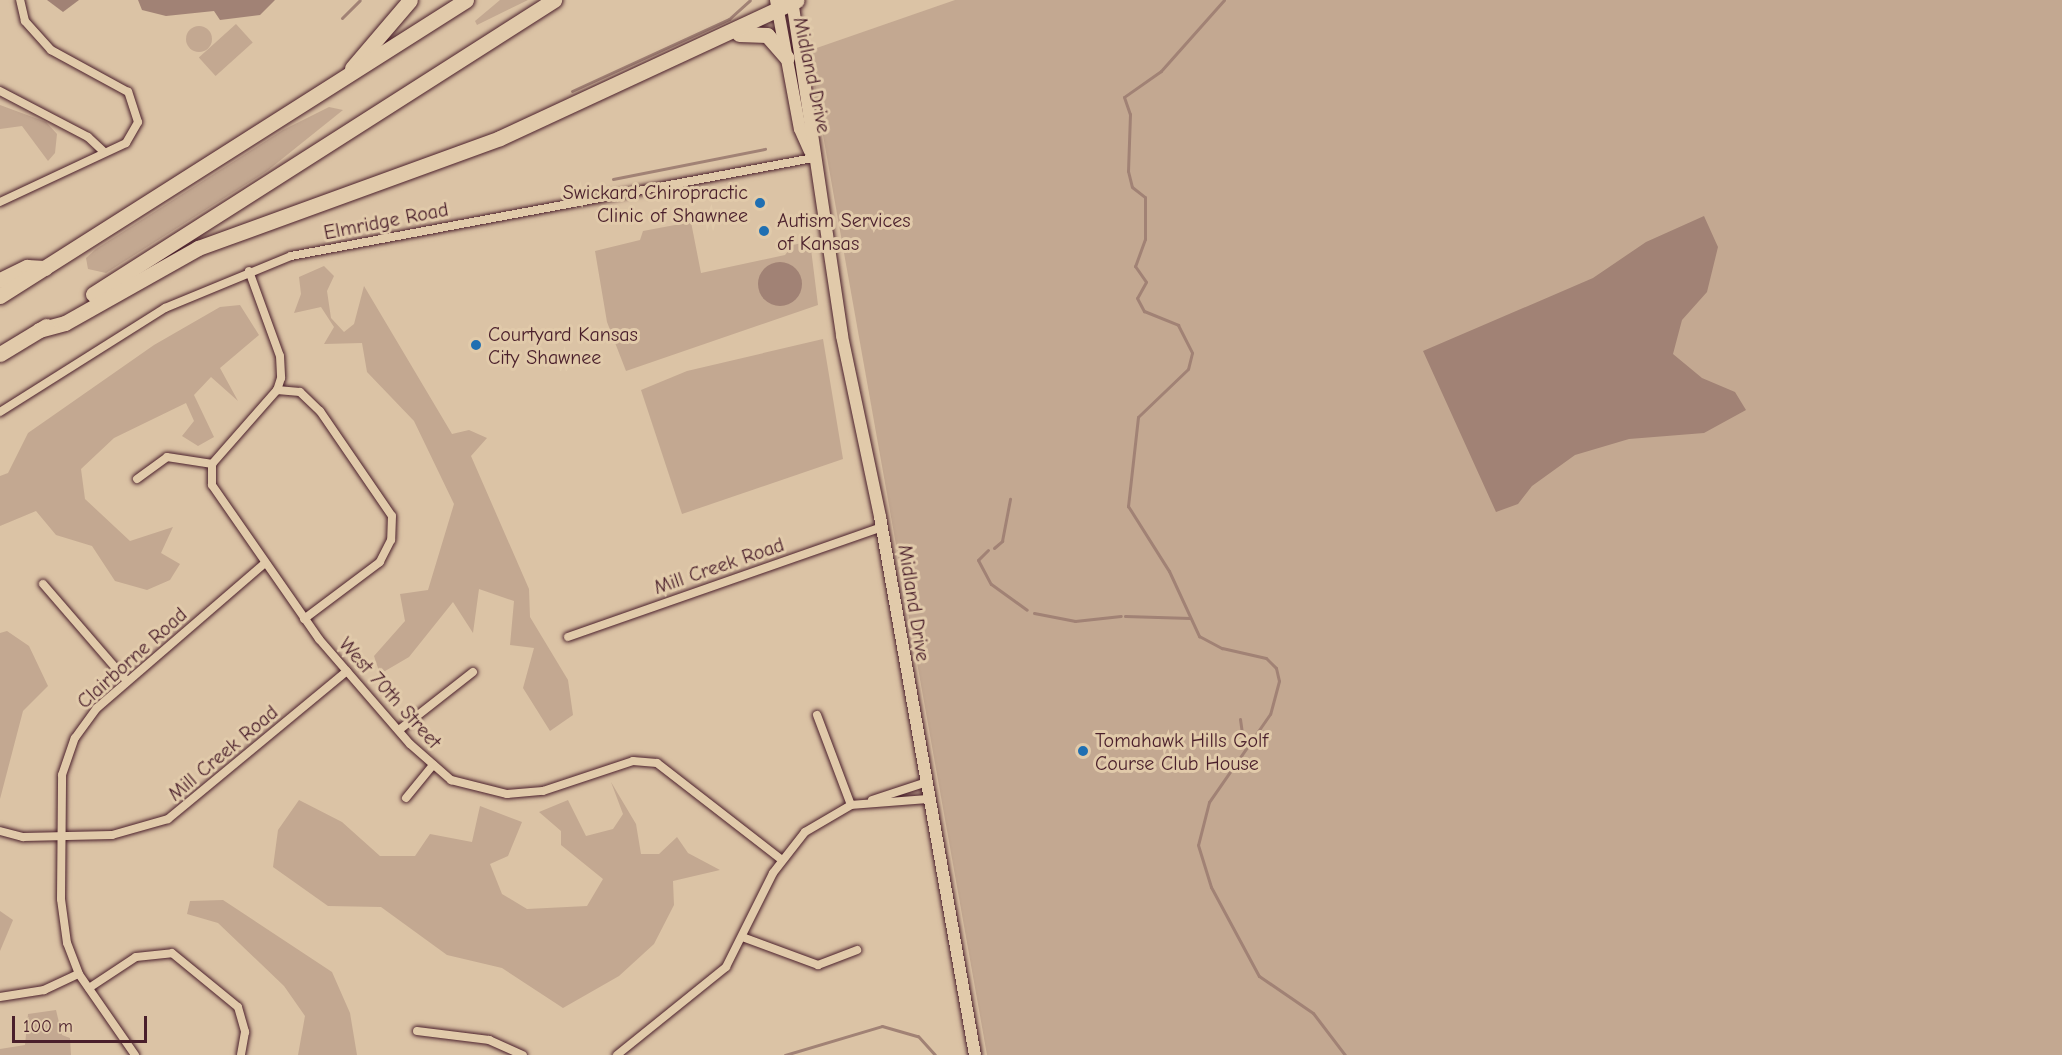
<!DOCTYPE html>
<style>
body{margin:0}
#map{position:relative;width:2062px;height:1055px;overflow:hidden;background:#dbc3a5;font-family:"Comic Neue",sans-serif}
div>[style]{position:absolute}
.green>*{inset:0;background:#c3a891;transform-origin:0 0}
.round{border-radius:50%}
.water>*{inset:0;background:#a18275}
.stream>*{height:3px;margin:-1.5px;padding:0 1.5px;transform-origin:1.5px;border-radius:1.5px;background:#a18275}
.roads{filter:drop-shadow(0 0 2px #4a1f2b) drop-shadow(0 0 2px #4a1f2b)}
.street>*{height:8px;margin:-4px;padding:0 4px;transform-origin:4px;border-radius:4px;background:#e1caaa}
.secondary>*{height:12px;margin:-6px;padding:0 6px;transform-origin:6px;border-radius:6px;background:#e1caaa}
.highway>*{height:15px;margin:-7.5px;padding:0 7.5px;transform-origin:7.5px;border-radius:7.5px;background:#e1caaa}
.dots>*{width:16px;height:16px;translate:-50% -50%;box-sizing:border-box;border:3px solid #e1caaa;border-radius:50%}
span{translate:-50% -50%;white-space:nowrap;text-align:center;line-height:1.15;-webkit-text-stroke:6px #e1caaa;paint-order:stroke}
.street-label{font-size:20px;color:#4a1f2b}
.poi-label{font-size:20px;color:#4a1f2b}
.right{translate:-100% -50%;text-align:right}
.left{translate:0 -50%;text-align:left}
.scale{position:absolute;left:12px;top:1016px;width:135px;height:27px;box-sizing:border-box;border:3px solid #4a1f2b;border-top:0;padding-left:8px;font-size:18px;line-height:21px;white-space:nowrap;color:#4a1f2b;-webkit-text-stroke:4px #e1caaa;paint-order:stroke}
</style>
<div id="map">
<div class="green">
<i style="clip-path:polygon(500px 0,528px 0,477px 25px,475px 21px)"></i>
<i style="clip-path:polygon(955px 0,2062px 0,2062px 1055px,987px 1055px,808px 51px)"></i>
<i style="left:236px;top:24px;width:25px;height:50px;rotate:48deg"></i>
<i class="round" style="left:186px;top:26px;width:26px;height:26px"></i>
<i style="clip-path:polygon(0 105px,46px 122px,57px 134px,55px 153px,48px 161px,22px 126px,0 129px)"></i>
<i style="clip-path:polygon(329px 107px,343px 110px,267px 171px,106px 273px,88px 269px,86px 258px,96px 249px,283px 130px)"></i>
<i style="clip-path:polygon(691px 222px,701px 273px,785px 255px,793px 245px,810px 241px,818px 305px,626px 371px,607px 322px,595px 251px,640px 240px,643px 231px)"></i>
<i style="clip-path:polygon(324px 266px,334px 276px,327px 291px,331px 318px,344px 332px,354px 324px,364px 286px,452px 434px,469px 430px,487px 438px,471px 456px,529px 589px,530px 617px,568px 680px,573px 715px,550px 731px,523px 688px,534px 648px,510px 645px,514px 601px,479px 589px,473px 633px,453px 602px,409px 657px,380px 674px,374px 656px,405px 621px,400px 594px,428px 590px,454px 504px,414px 421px,367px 372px,362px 343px,324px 344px,334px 327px,321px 307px,294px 313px,301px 294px,299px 277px)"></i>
<i style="clip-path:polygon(240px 305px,259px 335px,220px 368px,238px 401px,211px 377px,194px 395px,214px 437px,198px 446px,182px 436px,194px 421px,186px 403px,114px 438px,81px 469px,85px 499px,130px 541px,173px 527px,161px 553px,180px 564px,170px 580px,147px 590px,115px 581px,92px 546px,56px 535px,36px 511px,0 526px,0 476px,8px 473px,28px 433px,154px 345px,220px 307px)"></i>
<i style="clip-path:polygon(823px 339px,843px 459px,682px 514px,641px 390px,687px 371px)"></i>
<i style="clip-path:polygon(7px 631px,29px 646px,48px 686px,23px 711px,0 799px,0 633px)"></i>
<i style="clip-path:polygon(611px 782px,636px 824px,641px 854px,659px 854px,677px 837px,688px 853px,720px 870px,673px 881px,674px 905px,654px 944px,619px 976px,563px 1008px,502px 968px,447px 955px,381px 907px,328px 906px,273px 867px,278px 830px,299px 800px,342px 822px,380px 856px,415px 856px,430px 834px,472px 842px,480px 806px,522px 822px,508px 856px,490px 864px,502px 894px,527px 909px,587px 906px,603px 879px,561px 845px,561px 831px,539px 812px,568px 800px,586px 836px,613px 829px,623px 814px)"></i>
<i style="clip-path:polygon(223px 900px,332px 972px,350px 1013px,357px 1055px,298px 1055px,305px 1016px,284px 986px,218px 923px,187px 914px,190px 901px)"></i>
<i style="clip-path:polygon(0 911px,13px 920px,0 951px)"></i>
<i style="clip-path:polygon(56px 1010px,62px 1035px,70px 1038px,71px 1055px,0 1055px,0 1049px,25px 1045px,28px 1014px)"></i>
</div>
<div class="water">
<i style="clip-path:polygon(47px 0,79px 0,63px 12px)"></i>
<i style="clip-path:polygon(138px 0,275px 0,260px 15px,220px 20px,214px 11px,166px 16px,142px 10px)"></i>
<i style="clip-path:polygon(1704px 216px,1718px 247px,1707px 292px,1682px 320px,1673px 354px,1702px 378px,1735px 392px,1746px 410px,1704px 433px,1629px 439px,1575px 455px,1532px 486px,1518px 504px,1496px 512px,1423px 351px,1593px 278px,1646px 242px)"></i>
<i class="round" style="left:758px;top:262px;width:44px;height:44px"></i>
</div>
<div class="stream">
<i style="left:1224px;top:0;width:95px;rotate:131.6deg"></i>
<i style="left:1161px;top:71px;width:45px;rotate:144.9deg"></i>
<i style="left:1124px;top:97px;width:18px;rotate:71deg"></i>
<i style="left:1130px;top:114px;width:57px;rotate:92deg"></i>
<i style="left:1128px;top:171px;width:16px;rotate:76deg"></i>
<i style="left:1132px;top:187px;width:16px;rotate:38deg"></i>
<i style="left:1145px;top:197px;width:42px;rotate:90deg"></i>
<i style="left:1145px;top:239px;width:29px;rotate:110deg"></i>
<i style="left:1135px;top:266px;width:19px;rotate:55deg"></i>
<i style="left:1146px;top:282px;width:18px;rotate:119deg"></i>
<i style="left:1137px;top:298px;width:15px;rotate:62deg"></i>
<i style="left:1144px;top:311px;width:37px;rotate:22deg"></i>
<i style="left:1178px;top:325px;width:31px;rotate:63deg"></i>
<i style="left:1192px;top:353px;width:16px;rotate:104deg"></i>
<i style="left:1188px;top:369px;width:69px;rotate:136.2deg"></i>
<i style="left:1138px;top:417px;width:90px;rotate:96.4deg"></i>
<i style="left:1128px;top:506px;width:77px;rotate:57.8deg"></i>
<i style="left:1169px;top:571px;width:72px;rotate:65.2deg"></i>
<i style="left:1199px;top:636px;width:26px;rotate:28deg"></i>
<i style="left:1222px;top:648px;width:45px;rotate:12.8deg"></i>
<i style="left:1266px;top:658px;width:14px;rotate:45deg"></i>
<i style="left:1276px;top:668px;width:13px;rotate:77deg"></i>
<i style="left:1279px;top:681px;width:34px;rotate:105deg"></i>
<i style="left:1270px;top:714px;width:107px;rotate:124.7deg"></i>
<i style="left:1209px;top:802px;width:44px;rotate:104.3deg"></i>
<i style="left:1198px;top:845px;width:44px;rotate:72.8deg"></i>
<i style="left:1211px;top:887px;width:101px;rotate:61.7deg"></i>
<i style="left:1259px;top:976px;width:65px;rotate:34.4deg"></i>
<i style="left:1313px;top:1013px;width:53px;rotate:52.7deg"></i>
<i style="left:342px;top:18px;width:25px;rotate:-45deg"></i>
<i style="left:572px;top:91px;width:173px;rotate:-24.6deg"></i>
<i style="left:729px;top:19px;width:28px;rotate:-42deg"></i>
<i style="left:613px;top:179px;width:155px;rotate:-11.2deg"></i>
<i style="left:994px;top:548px;width:11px;rotate:-41deg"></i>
<i style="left:1002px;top:541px;width:43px;rotate:-79.2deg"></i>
<i style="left:988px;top:550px;width:14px;rotate:135deg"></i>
<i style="left:978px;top:560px;width:27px;rotate:62deg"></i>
<i style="left:991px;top:584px;width:44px;rotate:35.8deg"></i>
<i style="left:1034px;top:613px;width:42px;rotate:11deg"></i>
<i style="left:1075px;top:621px;width:46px;rotate:-6.2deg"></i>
<i style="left:1125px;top:616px;width:65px;rotate:1.8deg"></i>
<i style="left:1240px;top:719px;width:27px;rotate:82deg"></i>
<i style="left:785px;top:1055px;width:101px;rotate:-16.6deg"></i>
<i style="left:882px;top:1026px;width:37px;rotate:16deg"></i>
<i style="left:918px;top:1036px;width:25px;rotate:48deg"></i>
</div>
<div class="roads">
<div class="street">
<i style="left:0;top:91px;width:99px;rotate:27.6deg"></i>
<i style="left:88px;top:137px;width:22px;rotate:43deg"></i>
<i style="left:0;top:202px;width:139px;rotate:-25.1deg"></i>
<i style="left:126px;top:143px;width:24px;rotate:-60deg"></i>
<i style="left:138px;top:122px;width:32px;rotate:-108deg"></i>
<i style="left:128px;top:92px;width:88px;rotate:-151.4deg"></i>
<i style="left:51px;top:50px;width:39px;rotate:-132deg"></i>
<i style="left:25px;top:21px;width:22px;rotate:-103deg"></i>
<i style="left:249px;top:271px;width:90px;rotate:70deg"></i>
<i style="left:280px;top:356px;width:22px;rotate:87deg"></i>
<i style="left:281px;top:378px;width:13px;rotate:108deg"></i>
<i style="left:277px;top:390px;width:98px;rotate:131.3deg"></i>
<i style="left:212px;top:464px;width:21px;rotate:90deg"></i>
<i style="left:212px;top:485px;width:188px;rotate:55.2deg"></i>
<i style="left:319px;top:639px;width:139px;rotate:49.1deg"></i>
<i style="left:410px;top:744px;width:55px;rotate:41.3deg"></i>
<i style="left:451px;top:780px;width:58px;rotate:14deg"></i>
<i style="left:507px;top:794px;width:36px;rotate:-5deg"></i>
<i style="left:543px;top:791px;width:95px;rotate:-18.4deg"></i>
<i style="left:633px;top:761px;width:24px;rotate:5deg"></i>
<i style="left:657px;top:763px;width:158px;rotate:37.8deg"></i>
<i style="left:277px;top:390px;width:23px;rotate:5deg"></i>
<i style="left:300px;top:392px;width:28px;rotate:44deg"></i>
<i style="left:320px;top:411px;width:127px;rotate:55.6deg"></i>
<i style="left:392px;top:516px;width:24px;rotate:92deg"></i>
<i style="left:391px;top:540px;width:25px;rotate:117deg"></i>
<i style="left:380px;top:562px;width:95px;rotate:143.1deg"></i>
<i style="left:0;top:412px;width:195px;rotate:-32.2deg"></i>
<i style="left:165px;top:308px;width:136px;rotate:-22.4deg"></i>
<i style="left:291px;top:256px;width:531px;rotate:-10.63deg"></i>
<i style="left:137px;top:479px;width:37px;rotate:-36deg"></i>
<i style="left:167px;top:457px;width:46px;rotate:8.8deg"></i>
<i style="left:43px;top:584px;width:128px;rotate:49.1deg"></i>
<i style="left:568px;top:637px;width:333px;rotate:-19.3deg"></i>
<i style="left:817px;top:715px;width:96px;rotate:69.3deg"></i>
<i style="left:399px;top:730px;width:94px;rotate:-38.1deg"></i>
<i style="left:406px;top:798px;width:43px;rotate:-50.7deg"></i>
<i style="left:872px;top:800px;width:55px;rotate:-18.1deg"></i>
<i style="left:0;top:831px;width:24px;rotate:15deg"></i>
<i style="left:23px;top:837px;width:89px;rotate:-1.3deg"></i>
<i style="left:112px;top:835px;width:58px;rotate:-15.9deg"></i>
<i style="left:168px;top:819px;width:232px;rotate:-39.6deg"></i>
<i style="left:745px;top:938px;width:78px;rotate:20.3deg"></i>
<i style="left:818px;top:965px;width:42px;rotate:-21deg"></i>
<i style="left:89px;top:988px;width:56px;rotate:-33.4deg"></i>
<i style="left:136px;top:957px;width:36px;rotate:-6deg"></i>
<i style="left:172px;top:953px;width:85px;rotate:39.3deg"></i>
<i style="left:238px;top:1007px;width:26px;rotate:74deg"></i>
<i style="left:245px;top:1032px;width:23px;rotate:100deg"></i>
<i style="left:0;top:997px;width:45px;rotate:-9deg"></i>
<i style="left:44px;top:990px;width:38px;rotate:-25deg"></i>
<i style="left:417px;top:1031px;width:73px;rotate:7.1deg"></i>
<i style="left:489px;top:1040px;width:37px;rotate:24deg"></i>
<i style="left:135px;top:1055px;width:98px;rotate:-124.7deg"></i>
<i style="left:79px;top:974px;width:33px;rotate:-111deg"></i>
<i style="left:67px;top:943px;width:44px;rotate:-97.8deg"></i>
<i style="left:61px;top:899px;width:124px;rotate:-89.5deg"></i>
<i style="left:62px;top:775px;width:39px;rotate:-71deg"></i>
<i style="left:75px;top:738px;width:37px;rotate:-54deg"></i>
<i style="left:97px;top:708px;width:221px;rotate:-40.8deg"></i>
<i style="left:617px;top:1055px;width:140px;rotate:-38.9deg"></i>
<i style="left:726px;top:967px;width:105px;rotate:-63.4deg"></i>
<i style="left:773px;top:873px;width:52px;rotate:-52deg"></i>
<i style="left:805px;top:832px;width:53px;rotate:-30.4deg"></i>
<i style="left:851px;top:805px;width:76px;rotate:-4.5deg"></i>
</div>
<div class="secondary">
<i style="left:776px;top:0;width:131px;rotate:79.5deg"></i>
<i style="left:800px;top:129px;width:24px;rotate:66deg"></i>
<i style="left:792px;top:0;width:340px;rotate:81.5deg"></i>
<i style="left:842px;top:336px;width:185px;rotate:78.1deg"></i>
<i style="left:880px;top:517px;width:546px;rotate:79.99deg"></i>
</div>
<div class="highway">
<i style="left:739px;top:34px;width:28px;rotate:2deg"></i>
<i style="left:767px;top:35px;width:30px;rotate:49deg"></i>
<i style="left:352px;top:68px;width:89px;rotate:-49.5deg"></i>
<i style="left:0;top:280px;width:30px;rotate:-26deg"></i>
<i style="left:27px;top:267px;width:18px;rotate:3deg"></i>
<i style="left:93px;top:294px;width:547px;rotate:-32.53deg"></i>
<i style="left:0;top:296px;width:552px;rotate:-32.42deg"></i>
<i style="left:39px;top:330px;width:27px;rotate:-15deg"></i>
<i style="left:65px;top:323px;width:153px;rotate:-29.4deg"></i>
<i style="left:198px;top:248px;width:321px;rotate:-20deg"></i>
<i style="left:500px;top:138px;width:327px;rotate:-24.9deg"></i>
<i style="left:0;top:354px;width:54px;rotate:-31.3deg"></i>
</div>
</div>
<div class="dots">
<i style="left:760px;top:203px;background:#1f6fb2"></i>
<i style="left:764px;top:231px;background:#1f6fb2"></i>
<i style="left:476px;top:345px;background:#1f6fb2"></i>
<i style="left:1083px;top:751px;background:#1f6fb2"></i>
</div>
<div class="street-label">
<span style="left:812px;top:75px;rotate:78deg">Midland Drive</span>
<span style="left:386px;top:221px;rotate:-11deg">Elmridge Road</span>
<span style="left:719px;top:566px;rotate:-19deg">Mill Creek Road</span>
<span style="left:914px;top:603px;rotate:81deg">Midland Drive</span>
<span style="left:132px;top:658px;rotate:-42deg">Clairborne Road</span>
<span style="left:390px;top:693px;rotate:48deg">West 70th Street</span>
<span style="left:223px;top:753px;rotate:-40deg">Mill Creek Road</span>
</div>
<div class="poi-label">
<span class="right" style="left:748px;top:204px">Swickard Chiropractic<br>Clinic of Shawnee</span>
<span class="left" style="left:777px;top:232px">Autism Services<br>of Kansas</span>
<span class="left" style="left:488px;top:346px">Courtyard Kansas<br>City Shawnee</span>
<span class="left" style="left:1095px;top:752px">Tomahawk Hills Golf<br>Course Club House</span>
</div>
<div class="scale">100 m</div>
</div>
